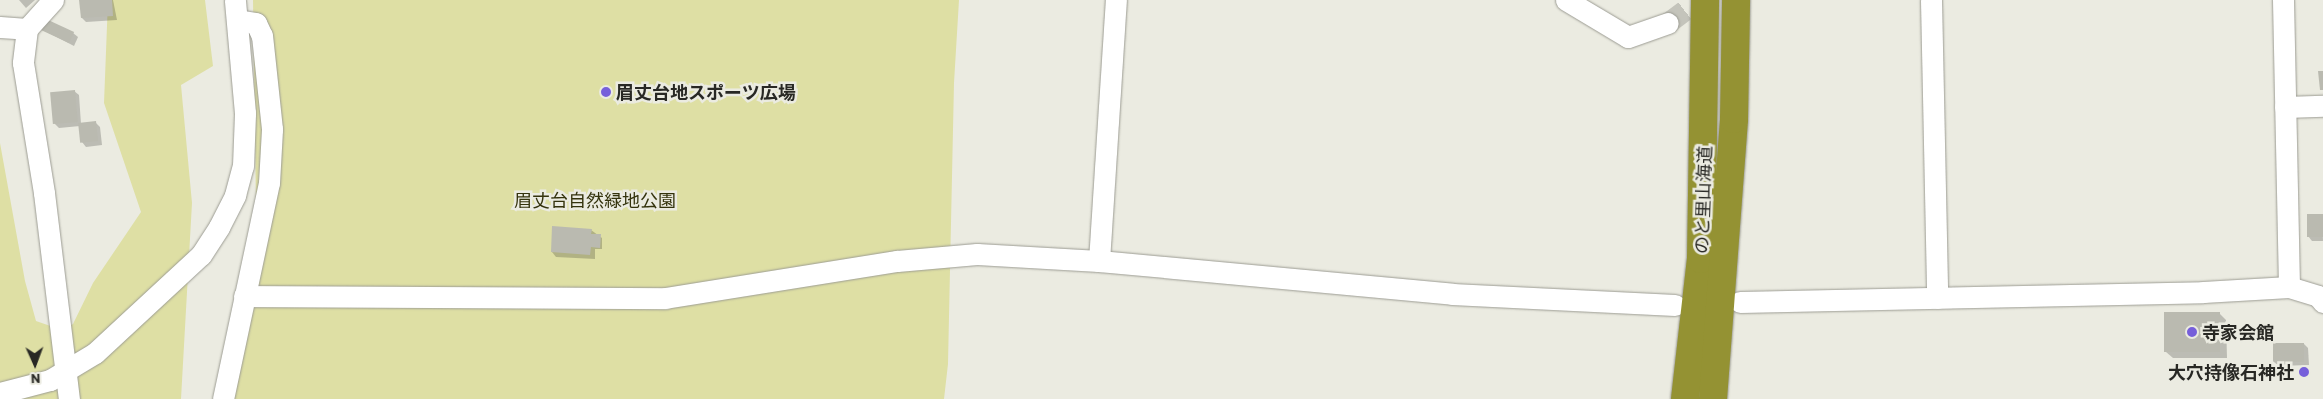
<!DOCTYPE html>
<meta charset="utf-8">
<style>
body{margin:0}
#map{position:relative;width:2323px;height:399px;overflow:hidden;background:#ebebe1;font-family:Barlow,"Noto Sans JP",sans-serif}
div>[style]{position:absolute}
.green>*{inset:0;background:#dedfa4}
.shadow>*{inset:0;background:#0003}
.building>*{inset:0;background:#babab0;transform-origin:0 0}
.minor-tunnel>*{height:21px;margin-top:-10.5px;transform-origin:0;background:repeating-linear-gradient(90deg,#c4c4bb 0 21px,transparent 0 32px)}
.roads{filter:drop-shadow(0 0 1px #9c9c93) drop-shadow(0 0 1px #9c9c93)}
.minor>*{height:21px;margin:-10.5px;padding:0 10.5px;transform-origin:10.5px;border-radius:10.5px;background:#fff}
.highway>*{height:28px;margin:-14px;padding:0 14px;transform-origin:14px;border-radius:14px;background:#949233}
.dots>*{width:14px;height:14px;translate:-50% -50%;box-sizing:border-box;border:2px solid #ebebe1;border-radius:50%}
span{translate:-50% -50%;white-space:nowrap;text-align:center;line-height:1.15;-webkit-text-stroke:5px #ebebe1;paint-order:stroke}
.poi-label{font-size:18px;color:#282824;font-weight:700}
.left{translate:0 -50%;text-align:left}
.right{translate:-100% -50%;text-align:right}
.park-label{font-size:18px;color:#34330d}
.street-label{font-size:18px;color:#282824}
.north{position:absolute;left:10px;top:339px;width:50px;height:50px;-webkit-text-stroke:4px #ebebe1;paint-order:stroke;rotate:178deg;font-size:14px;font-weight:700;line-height:20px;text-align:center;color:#282824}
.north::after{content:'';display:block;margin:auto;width:18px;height:22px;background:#282824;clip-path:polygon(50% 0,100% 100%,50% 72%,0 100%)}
</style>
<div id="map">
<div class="green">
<i style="clip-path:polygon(108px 0,205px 0,213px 66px,181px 85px,192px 203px,181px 399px,0 399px,0 143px,25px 281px,36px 321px,62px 330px,73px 324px,93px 283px,141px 212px,104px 103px)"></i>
<i style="clip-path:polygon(253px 0,959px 0,954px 83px,948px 364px,944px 399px,231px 399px,256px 206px)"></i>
</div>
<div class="shadow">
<i style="clip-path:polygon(19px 0,35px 0,26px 8px)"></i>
<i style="clip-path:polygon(81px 0,113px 0,117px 20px,86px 22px,82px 18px)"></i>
<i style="clip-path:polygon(43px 30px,73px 33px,78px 37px,74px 46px)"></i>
<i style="clip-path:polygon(74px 91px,79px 95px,81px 124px,95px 122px,100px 127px,102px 145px,86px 147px,82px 142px,80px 126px,59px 128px,54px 123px)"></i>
<i style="clip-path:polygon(2322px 215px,2323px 241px,2312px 241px,2308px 236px)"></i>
<i style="clip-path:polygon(591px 230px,602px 238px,602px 249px,595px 249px,595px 259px,556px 257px,552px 252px)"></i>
<i style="clip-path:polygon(2219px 313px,2226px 320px,2227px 358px,2173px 358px,2166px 352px)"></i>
<i style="clip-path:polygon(2304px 344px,2308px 348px,2309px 365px,2279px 366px,2274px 362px)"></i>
</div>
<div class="building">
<i style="clip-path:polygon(79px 0,112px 0,113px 16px,81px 18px)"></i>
<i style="left:46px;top:19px;width:31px;height:12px;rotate:25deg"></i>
<i style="clip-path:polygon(2318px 71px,2323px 71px,2323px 90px,2320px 90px)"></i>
<i style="left:75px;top:90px;width:32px;height:25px;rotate:85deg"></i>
<i style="left:96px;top:121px;width:20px;height:18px;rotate:84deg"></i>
<i style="left:2307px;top:214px;width:16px;height:23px"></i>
<i style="clip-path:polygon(552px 226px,592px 229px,591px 234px,601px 234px,600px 248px,591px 247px,590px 255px,551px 252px)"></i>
<i style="left:2220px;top:312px;width:40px;height:56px;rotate:90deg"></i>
<i style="left:2273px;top:343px;width:31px;height:19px"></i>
</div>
<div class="minor-tunnel">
<i style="left:1668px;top:23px;width:38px;rotate:-37deg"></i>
</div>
<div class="roads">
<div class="minor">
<i style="left:53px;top:0;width:39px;rotate:132deg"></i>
<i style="left:27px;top:29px;width:34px;rotate:97deg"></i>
<i style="left:23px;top:63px;width:132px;rotate:80.8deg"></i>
<i style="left:44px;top:193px;width:208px;rotate:83.1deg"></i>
<i style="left:1566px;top:0;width:72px;rotate:30.8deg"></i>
<i style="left:1628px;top:37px;width:42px;rotate:-19.3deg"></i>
<i style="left:1931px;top:0;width:298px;rotate:88.8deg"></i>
<i style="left:2283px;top:0;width:287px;rotate:88.8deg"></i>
<i style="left:0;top:27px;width:27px;rotate:4deg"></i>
<i style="left:2285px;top:107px;width:38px;rotate:-2deg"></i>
<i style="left:1099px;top:261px;width:262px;rotate:-86.3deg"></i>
<i style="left:244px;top:296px;width:421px;rotate:0.3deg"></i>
<i style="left:665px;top:298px;width:235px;rotate:-9.1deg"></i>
<i style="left:897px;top:261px;width:80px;rotate:-5deg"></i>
<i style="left:977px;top:254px;width:122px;rotate:3.3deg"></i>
<i style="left:1099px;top:261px;width:355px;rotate:5.3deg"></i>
<i style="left:1452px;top:294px;width:223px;rotate:2.8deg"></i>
<i style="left:1740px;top:302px;width:463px;rotate:-1.2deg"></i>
<i style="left:2203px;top:292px;width:86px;rotate:-3.3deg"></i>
<i style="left:2289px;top:287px;width:30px;rotate:17deg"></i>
<i style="left:2318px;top:296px;width:8px;rotate:50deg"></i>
<i style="left:0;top:393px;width:52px;rotate:-14.6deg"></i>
<i style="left:50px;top:380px;width:52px;rotate:-31deg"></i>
<i style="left:95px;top:353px;width:144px;rotate:-42.8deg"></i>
<i style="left:201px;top:255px;width:33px;rotate:-57deg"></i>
<i style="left:219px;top:227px;width:36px;rotate:-63deg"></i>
<i style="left:235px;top:195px;width:30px;rotate:-75deg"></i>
<i style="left:243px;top:166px;width:53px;rotate:-87.8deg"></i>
<i style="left:245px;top:113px;width:113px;rotate:-95.1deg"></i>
<i style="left:223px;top:399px;width:221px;rotate:-78deg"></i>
<i style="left:269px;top:183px;width:54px;rotate:-86.8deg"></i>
<i style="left:272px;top:129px;width:94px;rotate:-96.1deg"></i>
<i style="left:262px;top:36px;width:14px;rotate:-115deg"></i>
<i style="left:256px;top:23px;width:19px;rotate:-171deg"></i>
</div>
<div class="highway">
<i style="left:1685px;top:399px;width:141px;rotate:-83.5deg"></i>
<i style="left:1701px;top:259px;width:259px;rotate:-89.1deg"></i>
<i style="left:1713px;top:399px;width:281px;rotate:-85.7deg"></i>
<i style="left:1734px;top:119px;width:119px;rotate:-89deg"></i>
</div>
</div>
<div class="dots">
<i style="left:606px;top:92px;background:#765fda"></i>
<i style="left:2192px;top:332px;background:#765fda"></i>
<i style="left:2304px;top:372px;background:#765fda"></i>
</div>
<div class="poi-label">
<span class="left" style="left:616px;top:92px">眉丈台地スポーツ広場</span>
<span class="left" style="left:2202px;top:332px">寺家会館</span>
<span class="right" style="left:2294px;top:372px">大穴持像石神社</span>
</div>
<div class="park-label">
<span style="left:595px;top:200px">眉丈台自然緑地公園</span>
</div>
<div class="street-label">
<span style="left:1703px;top:200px;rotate:-88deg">のと里山海道</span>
</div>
<div class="north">N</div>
</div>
